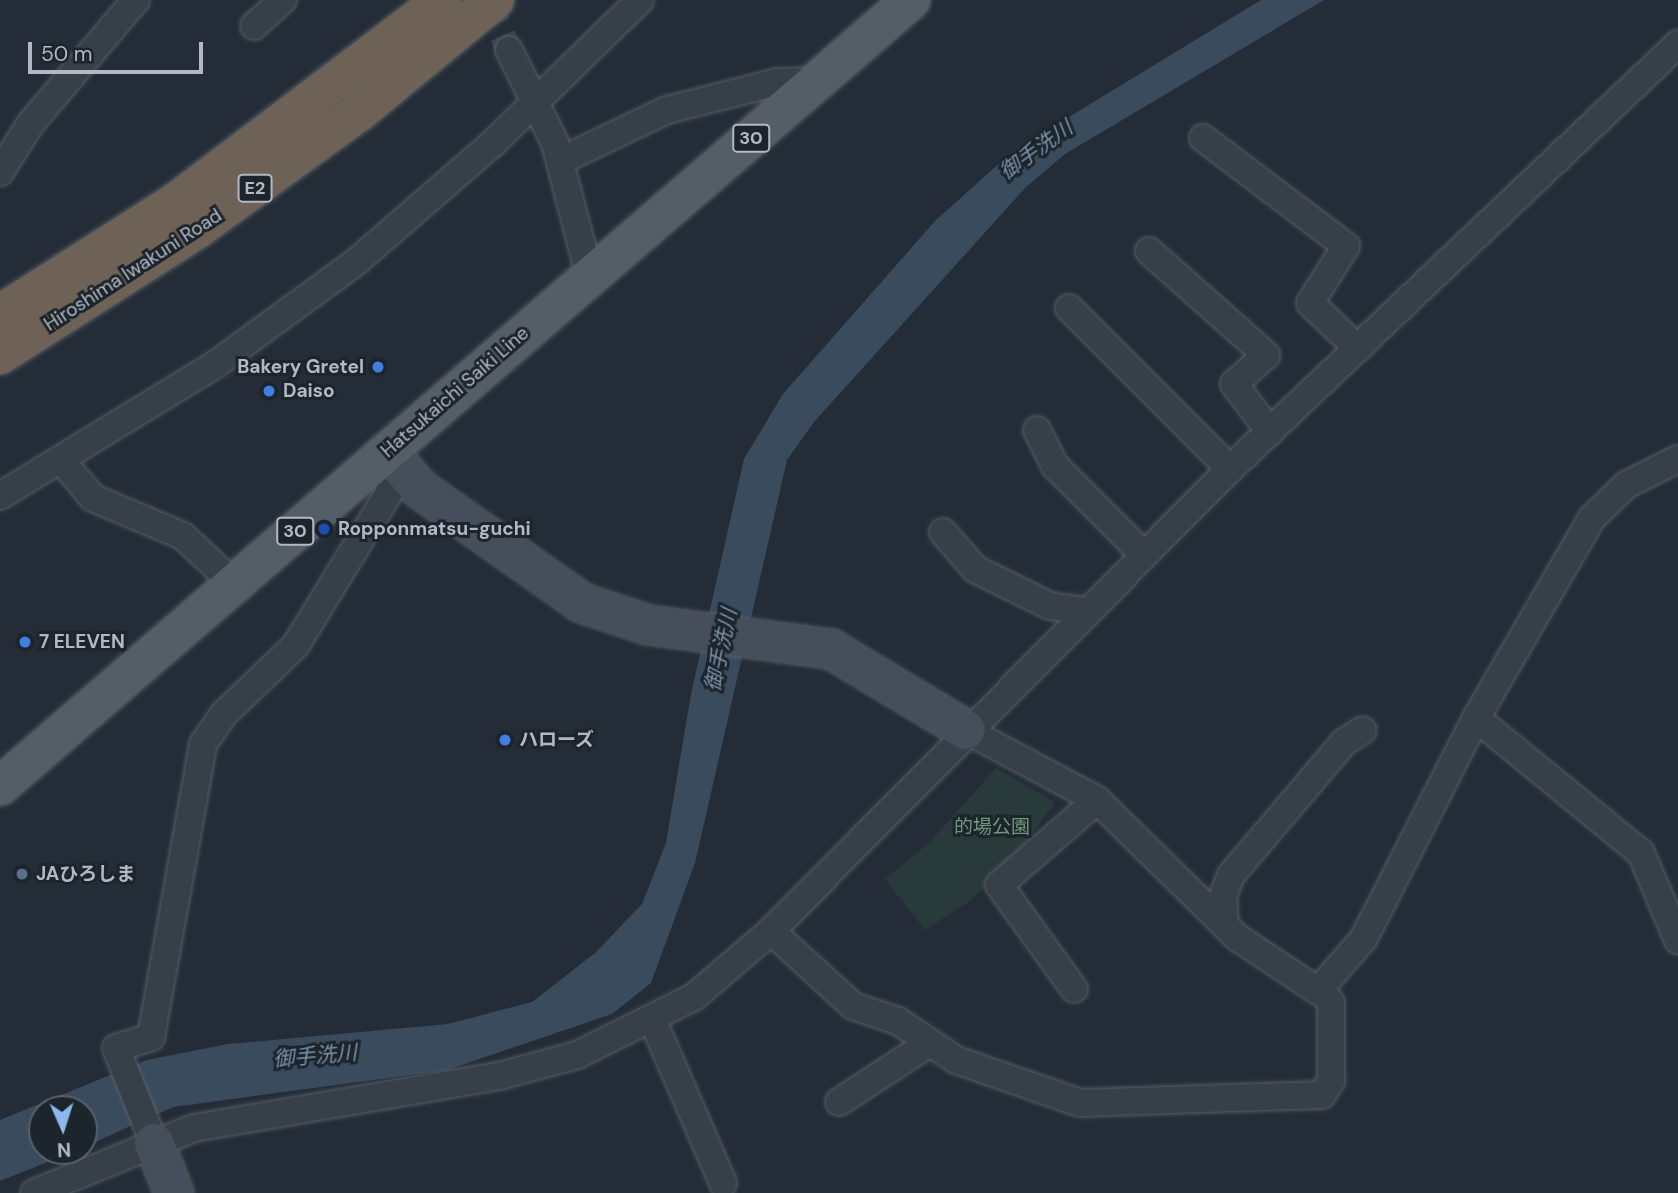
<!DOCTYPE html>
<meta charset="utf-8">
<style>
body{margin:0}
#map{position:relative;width:1678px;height:1193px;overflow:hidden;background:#242d37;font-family:"DM Sans","Noto Sans JP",sans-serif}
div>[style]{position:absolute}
.green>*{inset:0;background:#283b3a}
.water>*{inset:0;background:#3a4b5e}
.street-tunnel>*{height:26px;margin-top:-13px;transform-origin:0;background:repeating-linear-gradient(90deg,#39424c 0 26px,transparent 0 39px)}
.roads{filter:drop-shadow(0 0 2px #555c65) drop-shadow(0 0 2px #555c65)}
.street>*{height:26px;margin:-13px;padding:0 13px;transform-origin:13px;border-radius:13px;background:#373f48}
.secondary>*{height:38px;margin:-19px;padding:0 19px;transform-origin:19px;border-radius:19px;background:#454e5a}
.primary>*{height:38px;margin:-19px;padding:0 19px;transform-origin:19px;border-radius:19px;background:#555e67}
.highway>*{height:38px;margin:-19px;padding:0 19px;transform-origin:19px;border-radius:19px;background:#6d6255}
.dots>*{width:19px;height:19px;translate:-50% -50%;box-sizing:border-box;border:4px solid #1c242c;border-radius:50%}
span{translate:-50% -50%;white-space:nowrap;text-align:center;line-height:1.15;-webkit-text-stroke:6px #1c242c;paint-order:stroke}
.shield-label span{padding:2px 5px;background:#1c242c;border:2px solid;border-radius:5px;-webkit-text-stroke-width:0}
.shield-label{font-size:18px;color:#b2b9c4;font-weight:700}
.street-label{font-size:19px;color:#b2b9c4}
.poi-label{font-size:19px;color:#b2b9c4;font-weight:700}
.right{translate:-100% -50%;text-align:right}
.left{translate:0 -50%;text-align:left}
.park-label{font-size:19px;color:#72977a}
.water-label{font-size:21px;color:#7c91a9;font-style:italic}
.north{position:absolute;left:28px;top:1095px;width:70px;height:70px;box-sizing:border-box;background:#1c242c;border:2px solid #586069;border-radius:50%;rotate:177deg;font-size:19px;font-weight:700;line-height:28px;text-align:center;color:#b2b9c4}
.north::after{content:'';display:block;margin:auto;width:24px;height:32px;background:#8eb7ec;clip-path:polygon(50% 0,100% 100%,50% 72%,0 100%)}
.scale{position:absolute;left:28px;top:42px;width:175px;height:32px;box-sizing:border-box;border:4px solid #b2b9c4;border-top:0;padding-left:9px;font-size:21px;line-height:24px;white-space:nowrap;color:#b2b9c4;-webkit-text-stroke:5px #1c242c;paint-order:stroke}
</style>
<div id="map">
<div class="green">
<i style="clip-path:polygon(996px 768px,1055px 802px,1016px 857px,971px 900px,925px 930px,885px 879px,929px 843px)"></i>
</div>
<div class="water">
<i style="clip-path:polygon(1261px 0,1324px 0,1065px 154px,1026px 187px,814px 422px,787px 460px,695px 863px,651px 983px,612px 1014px,447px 1070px,173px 1107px,84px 1147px,84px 1109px,42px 1109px,42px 1151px,75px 1151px,0 1181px,0 1120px,147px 1060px,228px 1044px,448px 1024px,532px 1002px,595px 953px,642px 904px,666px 843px,691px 694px,744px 459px,783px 394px,935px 221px,1013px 151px)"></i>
</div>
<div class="street-tunnel">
<i style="left:487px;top:0;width:55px;rotate:66.3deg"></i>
</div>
<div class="roads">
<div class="street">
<i style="left:254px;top:26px;width:39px;rotate:-42deg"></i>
<i style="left:509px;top:50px;width:104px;rotate:63.7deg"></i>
<i style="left:555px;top:143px;width:138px;rotate:75.4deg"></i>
<i style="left:1203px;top:138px;width:179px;rotate:37.1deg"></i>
<i style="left:1346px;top:246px;width:67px;rotate:122.3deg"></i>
<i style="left:1310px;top:303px;width:66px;rotate:43.8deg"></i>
<i style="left:560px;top:161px;width:119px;rotate:-25.5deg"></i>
<i style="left:667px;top:110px;width:114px;rotate:-14.2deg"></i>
<i style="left:778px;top:82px;width:39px;rotate:-1deg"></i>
<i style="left:0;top:172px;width:58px;rotate:-57.7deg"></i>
<i style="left:31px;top:123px;width:162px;rotate:-49.5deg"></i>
<i style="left:1149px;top:251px;width:157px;rotate:41.6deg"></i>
<i style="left:1266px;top:355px;width:43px;rotate:137.8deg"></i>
<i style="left:1234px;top:384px;width:60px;rotate:53.1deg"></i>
<i style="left:1069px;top:308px;width:228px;rotate:45deg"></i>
<i style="left:1037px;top:430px;width:40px;rotate:63.4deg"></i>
<i style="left:1055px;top:466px;width:126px;rotate:45deg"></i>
<i style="left:62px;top:461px;width:48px;rotate:50deg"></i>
<i style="left:93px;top:498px;width:98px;rotate:22.9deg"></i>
<i style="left:183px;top:536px;width:69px;rotate:43.2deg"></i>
<i style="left:0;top:496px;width:253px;rotate:-31.4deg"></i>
<i style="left:216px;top:364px;width:175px;rotate:-36.1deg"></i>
<i style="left:357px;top:261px;width:179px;rotate:-40.9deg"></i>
<i style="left:492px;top:144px;width:206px;rotate:-44.2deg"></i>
<i style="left:943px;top:532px;width:49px;rotate:49.1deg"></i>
<i style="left:975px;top:569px;width:84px;rotate:26.3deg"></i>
<i style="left:1050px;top:606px;width:36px;rotate:8deg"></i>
<i style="left:1476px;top:718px;width:231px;rotate:-59.9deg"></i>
<i style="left:1592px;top:518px;width:47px;rotate:-44.1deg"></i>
<i style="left:1626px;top:485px;width:58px;rotate:-26.6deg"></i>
<i style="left:966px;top:730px;width:149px;rotate:28.1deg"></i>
<i style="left:1097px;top:800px;width:197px;rotate:44.4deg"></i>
<i style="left:1238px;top:938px;width:96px;rotate:33.5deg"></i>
<i style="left:1318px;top:991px;width:70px;rotate:-49deg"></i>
<i style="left:1364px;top:938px;width:247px;rotate:-63deg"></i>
<i style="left:1476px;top:718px;width:213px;rotate:39.3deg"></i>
<i style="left:1641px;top:853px;width:95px;rotate:67deg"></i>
<i style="left:1225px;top:925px;width:29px;rotate:-94deg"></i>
<i style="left:1223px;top:896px;width:22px;rotate:-69deg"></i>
<i style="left:1231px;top:875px;width:175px;rotate:-49.6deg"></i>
<i style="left:1344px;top:742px;width:22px;rotate:-32deg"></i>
<i style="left:771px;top:931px;width:111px;rotate:42.4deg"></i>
<i style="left:853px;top:1006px;width:47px;rotate:18.4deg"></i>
<i style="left:898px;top:1021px;width:70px;rotate:33.9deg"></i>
<i style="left:956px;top:1060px;width:131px;rotate:19.1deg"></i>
<i style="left:1080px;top:1103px;width:242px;rotate:-1.9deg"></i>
<i style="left:1322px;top:1095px;width:17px;rotate:-57deg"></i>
<i style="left:1331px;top:1081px;width:78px;rotate:-90deg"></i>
<i style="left:1331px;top:1003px;width:15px;rotate:-127deg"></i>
<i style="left:1074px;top:989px;width:128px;rotate:-125.8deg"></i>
<i style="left:999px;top:885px;width:130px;rotate:-40.9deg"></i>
<i style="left:652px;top:1019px;width:179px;rotate:66.6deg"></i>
<i style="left:839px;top:1102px;width:106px;rotate:-33.1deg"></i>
<i style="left:154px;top:1143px;width:102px;rotate:-111.8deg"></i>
<i style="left:116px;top:1048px;width:37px;rotate:-17deg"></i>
<i style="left:151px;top:1037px;width:298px;rotate:-79.9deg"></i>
<i style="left:203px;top:744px;width:35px;rotate:-55deg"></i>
<i style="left:223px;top:715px;width:101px;rotate:-43.8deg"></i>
<i style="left:296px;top:645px;width:177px;rotate:-58.6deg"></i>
<i style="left:388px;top:494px;width:31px;rotate:-73deg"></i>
<i style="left:34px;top:1193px;width:173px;rotate:-22.1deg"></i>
<i style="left:194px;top:1128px;width:314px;rotate:-9.7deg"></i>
<i style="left:503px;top:1075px;width:77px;rotate:-15.1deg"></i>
<i style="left:577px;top:1055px;width:131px;rotate:-26.4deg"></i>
<i style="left:694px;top:997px;width:101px;rotate:-40.6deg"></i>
<i style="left:771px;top:931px;width:651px;rotate:-45.19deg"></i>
<i style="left:1230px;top:469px;width:618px;rotate:-43.49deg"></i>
</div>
<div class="secondary">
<i style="left:387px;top:451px;width:50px;rotate:49deg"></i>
<i style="left:420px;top:489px;width:198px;rotate:35.1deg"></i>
<i style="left:582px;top:603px;width:70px;rotate:18.4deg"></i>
<i style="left:648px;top:625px;width:185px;rotate:7.5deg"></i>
<i style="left:831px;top:649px;width:157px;rotate:31deg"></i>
<i style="left:154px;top:1143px;width:54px;rotate:68.2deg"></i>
</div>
<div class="primary">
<i style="left:0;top:786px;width:1203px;rotate:-40.79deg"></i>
</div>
<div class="highway">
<i style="left:0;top:314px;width:209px;rotate:-32.5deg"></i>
<i style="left:176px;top:202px;width:334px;rotate:-37.2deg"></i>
<i style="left:0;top:355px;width:232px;rotate:-32.5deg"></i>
<i style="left:196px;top:230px;width:201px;rotate:-35.9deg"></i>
<i style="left:359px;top:112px;width:176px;rotate:-39.5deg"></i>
</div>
</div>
<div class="dots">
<i style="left:378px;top:367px;background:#3f7fe0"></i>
<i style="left:269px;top:391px;background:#3f7fe0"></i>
<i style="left:324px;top:529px;background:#1a4fb4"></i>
<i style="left:25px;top:642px;background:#3f7fe0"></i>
<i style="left:505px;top:740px;background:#3f7fe0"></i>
<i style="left:22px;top:874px;background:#5c6f8a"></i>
</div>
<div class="shield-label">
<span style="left:751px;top:138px">30</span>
<span style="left:255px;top:188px">E2</span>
<span style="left:295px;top:531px">30</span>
</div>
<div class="street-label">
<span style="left:133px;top:270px;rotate:-33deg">Hiroshima Iwakuni Road</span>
<span style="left:455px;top:392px;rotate:-41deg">Hatsukaichi Saiki Line</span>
</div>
<div class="poi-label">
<span class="right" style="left:364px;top:367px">Bakery Gretel</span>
<span class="left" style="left:283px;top:391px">Daiso</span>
<span class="left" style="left:338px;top:529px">Ropponmatsu-guchi</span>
<span class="left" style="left:39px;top:642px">7 ELEVEN</span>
<span class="left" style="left:519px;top:740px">ハローズ</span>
<span class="left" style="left:36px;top:874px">JAひろしま</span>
</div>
<div class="park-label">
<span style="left:992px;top:827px">的場公園</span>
</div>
<div class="water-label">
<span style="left:1036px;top:150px;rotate:-36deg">御手洗川</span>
<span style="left:721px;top:650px;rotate:-78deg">御手洗川</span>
<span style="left:315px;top:1056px;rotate:-5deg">御手洗川</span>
</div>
<div class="north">N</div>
<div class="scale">50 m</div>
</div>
